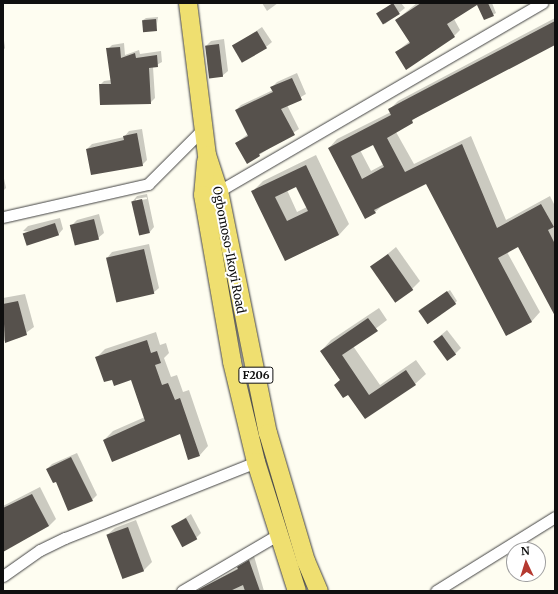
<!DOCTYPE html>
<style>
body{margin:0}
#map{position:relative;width:558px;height:594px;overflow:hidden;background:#fefdf1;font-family:Merriweather,serif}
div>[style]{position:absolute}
.shadow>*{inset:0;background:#0003}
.building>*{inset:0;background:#56514c;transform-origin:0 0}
.roads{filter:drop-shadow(0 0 1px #424242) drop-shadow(0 0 1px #424242)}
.street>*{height:11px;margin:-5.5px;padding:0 5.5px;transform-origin:5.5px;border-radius:5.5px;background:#fff}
.primary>*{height:18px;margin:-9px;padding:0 9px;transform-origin:9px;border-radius:9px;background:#efdf70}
span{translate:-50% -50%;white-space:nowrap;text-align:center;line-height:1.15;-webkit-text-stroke:4px #fff;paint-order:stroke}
.shield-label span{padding:1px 3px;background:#fff;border:1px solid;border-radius:3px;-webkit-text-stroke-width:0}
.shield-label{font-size:11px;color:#0f0f0f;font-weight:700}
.street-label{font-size:12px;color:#0f0f0f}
.frame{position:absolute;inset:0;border:4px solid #0f0f0f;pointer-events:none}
.north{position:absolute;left:506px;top:542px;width:40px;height:40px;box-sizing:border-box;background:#fff;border:1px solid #9f9f9f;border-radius:50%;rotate:356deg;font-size:11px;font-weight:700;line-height:16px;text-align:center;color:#0f0f0f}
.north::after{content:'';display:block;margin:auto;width:14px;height:18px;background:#b53930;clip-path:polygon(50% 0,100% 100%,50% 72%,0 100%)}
</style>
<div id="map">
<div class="shadow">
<i style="clip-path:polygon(262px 3px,278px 3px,267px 11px)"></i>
<i style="clip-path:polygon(393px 3px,401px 3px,405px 8px,385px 24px,378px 15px)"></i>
<i style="clip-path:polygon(417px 3px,479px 3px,454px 19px,460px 30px,454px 36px,396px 52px,410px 41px,396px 20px)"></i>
<i style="clip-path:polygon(483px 3px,492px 3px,496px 13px,485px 19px)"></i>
<i style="clip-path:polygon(158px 17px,156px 30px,143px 20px,146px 18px)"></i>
<i style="clip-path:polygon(evenodd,555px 18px,555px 44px,420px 115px,396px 132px,414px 164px,471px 136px,506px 220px,550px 196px,555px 206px,555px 314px,518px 245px,507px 252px,540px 312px,532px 321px,506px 334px,426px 182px,383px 205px,375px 212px,329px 148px,337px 139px,391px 112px,390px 109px,398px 101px,555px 18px,373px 144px,384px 164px,371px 171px,360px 150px,373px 144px)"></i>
<i style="clip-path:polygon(262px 27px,272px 42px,266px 47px,234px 46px)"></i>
<i style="clip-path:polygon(3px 33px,5px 48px,3px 51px)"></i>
<i style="clip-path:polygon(224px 39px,228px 71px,222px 76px,206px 46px,211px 41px)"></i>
<i style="clip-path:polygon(124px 43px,125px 55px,139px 50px,140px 54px,161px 51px,162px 62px,153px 67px,155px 98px,150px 103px,100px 85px,104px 81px,111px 80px,108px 49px,112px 45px)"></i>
<i style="clip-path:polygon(297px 73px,306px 94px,287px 105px,299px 129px,259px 155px,236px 143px,248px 134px,236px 110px,241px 105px,273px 90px,272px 87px,277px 82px)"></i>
<i style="clip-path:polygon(142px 129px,147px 160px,142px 165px,87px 149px,92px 144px,124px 137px,129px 131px)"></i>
<i style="clip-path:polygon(evenodd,316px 155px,349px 224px,339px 235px,286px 260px,253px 191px,263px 181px,316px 155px,297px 186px,307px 207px,297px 212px,287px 190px,297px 186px)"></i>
<i style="clip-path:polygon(3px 174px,6px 188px,3px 191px)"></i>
<i style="clip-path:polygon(evenodd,147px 194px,154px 227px,149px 233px,132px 202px,137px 196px,147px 194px,147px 197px,147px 199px,136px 201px,136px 199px,147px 197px)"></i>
<i style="clip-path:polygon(99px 214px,104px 233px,98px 238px,71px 226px,77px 220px)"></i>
<i style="clip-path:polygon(60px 218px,63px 229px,58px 235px,23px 231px,28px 226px)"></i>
<i style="clip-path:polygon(149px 244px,159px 288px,153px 293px,107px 258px,112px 252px)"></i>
<i style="clip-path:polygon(396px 247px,420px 281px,412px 289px,372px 267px)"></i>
<i style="clip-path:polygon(450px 290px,457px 301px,455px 303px,419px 310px)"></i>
<i style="clip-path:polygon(25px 294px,34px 327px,19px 338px,3px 341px,3px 298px)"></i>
<i style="clip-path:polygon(379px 308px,387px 320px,353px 346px,380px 385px,416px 360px,426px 374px,415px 384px,365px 418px,321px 351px,331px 340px)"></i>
<i style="clip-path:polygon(447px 330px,461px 348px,455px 354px,434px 341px)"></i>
<i style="clip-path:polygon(156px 332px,160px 345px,166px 343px,169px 353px,164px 358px,171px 377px,177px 375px,183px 392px,189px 390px,208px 446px,200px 455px,180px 433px,104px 440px,113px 431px,145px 417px,132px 378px,113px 378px,96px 358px,105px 349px)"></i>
<i style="clip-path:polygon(77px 453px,97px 495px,92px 500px,57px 480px,47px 469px,52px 464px)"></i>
<i style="clip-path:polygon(40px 487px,56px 519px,49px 526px,3px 551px,3px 506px)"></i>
<i style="clip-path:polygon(191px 514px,201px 533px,196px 538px,173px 526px)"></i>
<i style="clip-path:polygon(136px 520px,152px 562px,144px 570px,123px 577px,107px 535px,115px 528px)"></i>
<i style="clip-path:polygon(254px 556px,264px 591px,197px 591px,238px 568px)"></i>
</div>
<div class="building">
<i style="left:393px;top:3px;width:13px;height:20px;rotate:58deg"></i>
<i style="clip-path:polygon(421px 3px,488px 3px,494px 16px,484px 20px,477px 5px,447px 24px,455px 37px,406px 70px,395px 52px,410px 43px,395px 20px)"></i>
<i style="left:156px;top:19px;width:12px;height:14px;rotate:85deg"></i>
<i style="clip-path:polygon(evenodd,555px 21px,555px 45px,412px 120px,413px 123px,387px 138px,405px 172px,462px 144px,497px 228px,541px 204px,554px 227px,548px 230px,555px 244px,555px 316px,518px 247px,498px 258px,532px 322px,506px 336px,426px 184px,374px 210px,376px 213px,365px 219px,328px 148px,391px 115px,388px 109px,401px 102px,555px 21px,373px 145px,384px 167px,362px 179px,351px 156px,373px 145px)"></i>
<i style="left:257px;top:31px;width:20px;height:29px;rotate:60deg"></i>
<i style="left:219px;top:44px;width:33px;height:14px;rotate:83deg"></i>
<i style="clip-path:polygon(120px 47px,121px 58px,135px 53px,136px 58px,157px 55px,158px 67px,149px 68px,151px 104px,100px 105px,99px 84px,111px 84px,106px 48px)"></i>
<i style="clip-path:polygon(292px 78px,302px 100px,281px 109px,295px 135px,259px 154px,260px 156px,247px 164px,235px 143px,248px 136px,235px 110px,273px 92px,270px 87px)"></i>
<i style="clip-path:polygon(137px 133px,143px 166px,91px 175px,86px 149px,124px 140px,123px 136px)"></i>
<i style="clip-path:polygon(evenodd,306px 165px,339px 235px,285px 261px,251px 191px,306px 165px,296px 187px,308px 211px,287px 221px,275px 197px,296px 187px)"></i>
<i style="left:142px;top:199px;width:35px;height:11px;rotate:77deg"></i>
<i style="left:94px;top:219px;width:21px;height:25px;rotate:76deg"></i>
<i style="left:55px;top:223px;width:13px;height:34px;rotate:72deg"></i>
<i style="left:144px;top:249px;width:46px;height:39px;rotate:77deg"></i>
<i style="left:388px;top:254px;width:44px;height:22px;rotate:55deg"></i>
<i style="left:447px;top:291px;width:16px;height:35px;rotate:55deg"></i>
<i style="clip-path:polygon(18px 301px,27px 335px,5px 343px,3px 304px)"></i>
<i style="clip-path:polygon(368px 318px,378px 331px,342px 355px,369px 395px,406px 370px,416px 385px,365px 419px,348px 395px,343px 398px,334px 385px,340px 380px,320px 351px)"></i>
<i style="left:442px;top:335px;width:24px;height:11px;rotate:54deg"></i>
<i style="clip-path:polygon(147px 340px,151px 353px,157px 351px,161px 363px,155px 365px,162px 385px,168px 383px,175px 400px,180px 398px,200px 456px,188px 460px,180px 434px,112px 462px,103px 440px,145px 421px,131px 380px,114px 386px,112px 380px,104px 382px,95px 357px)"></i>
<i style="clip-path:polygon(71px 457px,93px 501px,68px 511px,56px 482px,53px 483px,46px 469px)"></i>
<i style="clip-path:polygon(32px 494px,49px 526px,3px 552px,3px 508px)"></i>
<i style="left:186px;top:518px;width:24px;height:17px;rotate:62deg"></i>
<i style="left:128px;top:527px;width:47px;height:23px;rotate:70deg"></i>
<i style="clip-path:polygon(249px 560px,260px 591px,245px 591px,243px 585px,230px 591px,196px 591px,238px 569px,237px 567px)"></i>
</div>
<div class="roads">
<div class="street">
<i style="left:219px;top:191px;width:374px;rotate:-30.2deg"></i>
<i style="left:3px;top:217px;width:149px;rotate:-12.8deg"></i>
<i style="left:148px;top:184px;width:78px;rotate:-45deg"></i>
<i style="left:3px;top:576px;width:45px;rotate:-35.1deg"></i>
<i style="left:40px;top:550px;width:28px;rotate:-26deg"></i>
<i style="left:65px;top:538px;width:206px;rotate:-21.7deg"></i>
<i style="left:182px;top:591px;width:113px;rotate:-30.4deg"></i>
<i style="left:436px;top:591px;width:140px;rotate:-31.9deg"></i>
</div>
<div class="primary">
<i style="left:188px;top:3px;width:153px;rotate:82.9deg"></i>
<i style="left:207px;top:155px;width:38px;rotate:72deg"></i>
<i style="left:219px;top:191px;width:247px;rotate:78.6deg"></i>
<i style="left:268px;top:433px;width:134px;rotate:73.5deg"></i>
<i style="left:306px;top:561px;width:33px;rotate:67deg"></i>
<i style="left:206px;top:162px;width:33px;rotate:95deg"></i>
<i style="left:203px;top:195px;width:169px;rotate:80.1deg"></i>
<i style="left:232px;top:362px;width:103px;rotate:76.5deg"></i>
<i style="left:256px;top:462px;width:135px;rotate:72.4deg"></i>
</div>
</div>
<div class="shield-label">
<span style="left:256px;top:375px">F206</span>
</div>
<div class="street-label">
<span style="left:229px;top:250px;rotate:79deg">Ogbomoso-Ikoyi Road</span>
</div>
<div class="frame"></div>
<div class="north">N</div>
</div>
